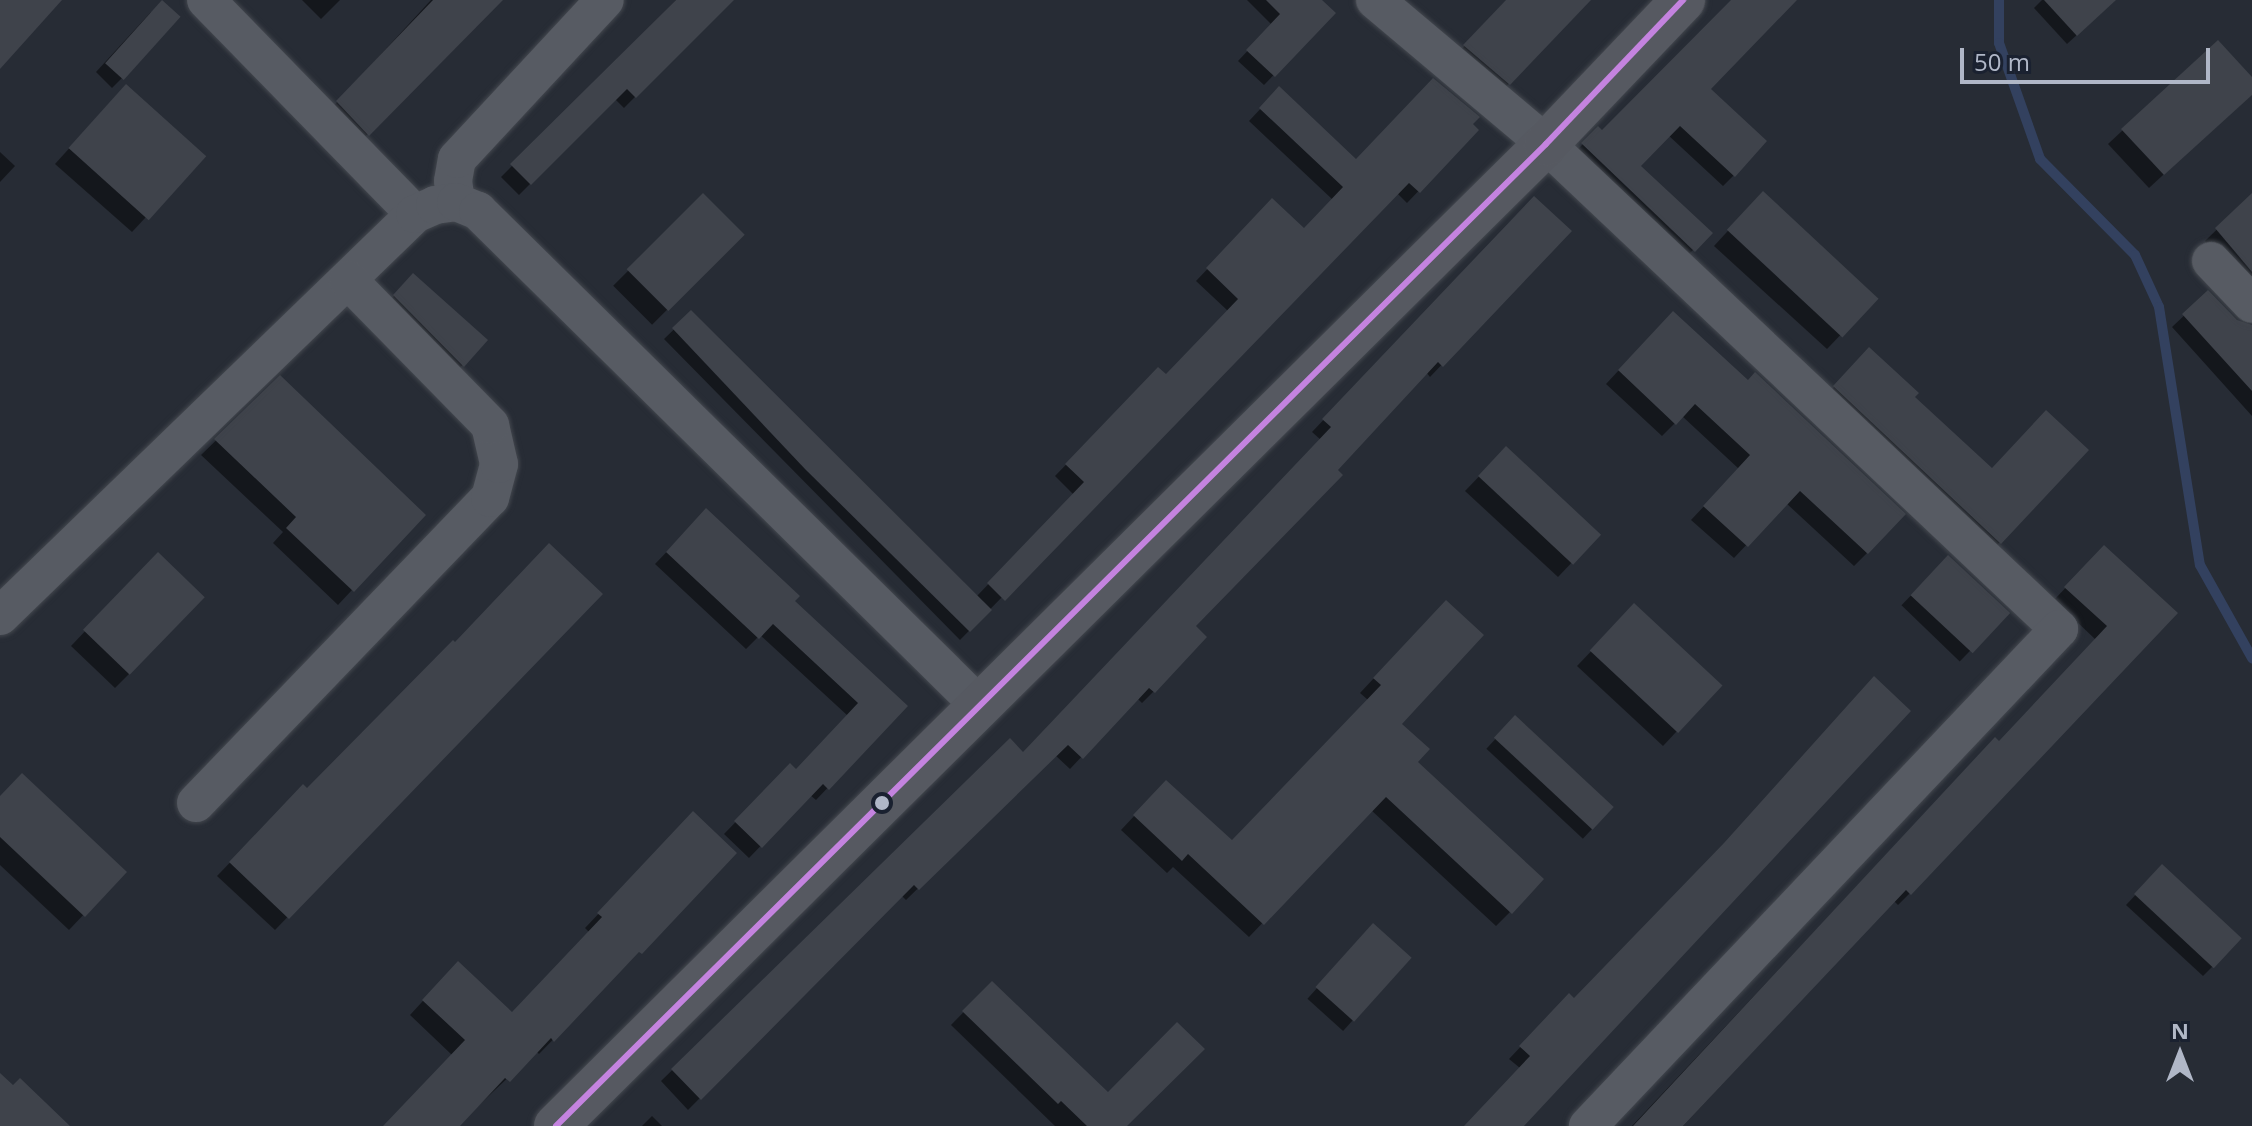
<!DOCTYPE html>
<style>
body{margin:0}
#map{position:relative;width:2252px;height:1126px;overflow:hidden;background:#272c35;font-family:"Open Sans",sans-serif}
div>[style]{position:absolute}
.shadow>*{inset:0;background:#0007;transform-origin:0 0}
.stream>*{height:10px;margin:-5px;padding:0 5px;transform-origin:5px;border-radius:5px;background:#33415f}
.building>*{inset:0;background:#3f434b;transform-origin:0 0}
.roads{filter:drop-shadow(0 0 2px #43474e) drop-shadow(0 0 2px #43474e)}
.minor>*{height:38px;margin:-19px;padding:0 19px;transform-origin:19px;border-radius:19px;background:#575b63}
.secondary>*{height:44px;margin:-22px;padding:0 22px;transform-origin:22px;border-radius:22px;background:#565961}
.bus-1>*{height:6px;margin:-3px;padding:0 3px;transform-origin:3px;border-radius:3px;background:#c483df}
.dots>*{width:22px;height:22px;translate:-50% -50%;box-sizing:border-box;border:4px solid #1a2130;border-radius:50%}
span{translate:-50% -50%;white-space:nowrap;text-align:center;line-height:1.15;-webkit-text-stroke:7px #1a2130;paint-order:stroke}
.north{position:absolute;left:2140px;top:1014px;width:80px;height:80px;-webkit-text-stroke:6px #1a2130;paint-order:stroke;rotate:0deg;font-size:22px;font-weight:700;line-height:32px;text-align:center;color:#b0b7c7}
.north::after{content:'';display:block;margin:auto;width:28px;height:36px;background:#b0b7c7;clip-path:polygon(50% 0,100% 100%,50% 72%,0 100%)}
.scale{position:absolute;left:1960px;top:48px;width:250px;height:36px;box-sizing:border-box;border:4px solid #b0b7c7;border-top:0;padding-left:10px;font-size:24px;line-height:28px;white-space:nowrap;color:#b0b7c7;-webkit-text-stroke:6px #1a2130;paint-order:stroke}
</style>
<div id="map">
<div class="shadow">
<i style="clip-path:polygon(302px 0,340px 0,321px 19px)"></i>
<i style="clip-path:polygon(431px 0,499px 0,358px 144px,328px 112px)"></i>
<i style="clip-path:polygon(676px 0,731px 0,624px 108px,615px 99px,519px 195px,501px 177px)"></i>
<i style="clip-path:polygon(1247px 0,1320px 0,1333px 13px,1264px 85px,1238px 61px,1272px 25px)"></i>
<i style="clip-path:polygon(1510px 0,1590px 0,1496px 97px,1451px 60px)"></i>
<i style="clip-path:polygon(1733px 0,1796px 0,1708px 89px,1734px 175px,1723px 186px,1668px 135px,1638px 166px,1710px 233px,1682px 261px,1572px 155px,1598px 129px,1602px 133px)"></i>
<i style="clip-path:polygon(2042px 0,2115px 0,2067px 44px,2034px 8px)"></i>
<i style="clip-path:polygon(151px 12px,122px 78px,112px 88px,96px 72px)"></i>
<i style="clip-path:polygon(2252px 80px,2252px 93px,2149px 188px,2108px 144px,2123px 130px)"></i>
<i style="clip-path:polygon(1279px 89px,1356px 161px,1470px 124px,1477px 130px,1407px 203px,1397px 193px,960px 640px,664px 339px,691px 313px,976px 597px,1074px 495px,1055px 476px,1158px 370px,1166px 377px,1228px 311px,1196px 281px,1272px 201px,1303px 231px,1333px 200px,1249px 121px)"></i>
<i style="clip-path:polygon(112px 101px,203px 156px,132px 232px,55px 164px)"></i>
<i style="clip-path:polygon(0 152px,15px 166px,0 182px)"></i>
<i style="left:703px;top:196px;width:55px;height:127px;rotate:45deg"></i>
<i style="clip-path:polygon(1534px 198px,1569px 231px,1430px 377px,1426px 372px,1193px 627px,1204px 637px,1153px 692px,1142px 703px,1137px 698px,1070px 769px,1055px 755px,906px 900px,901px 895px,688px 1110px,661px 1081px,1010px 741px,1022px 754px,1321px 440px,1312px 432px)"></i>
<i style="clip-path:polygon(2241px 206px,2252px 217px,2252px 295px,2205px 241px)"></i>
<i style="clip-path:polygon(1749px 208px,1876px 298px,1827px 349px,1714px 246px)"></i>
<i style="clip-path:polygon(404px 285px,485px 341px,453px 375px,385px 306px)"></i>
<i style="clip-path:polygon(2208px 293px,2244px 327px,2252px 327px,2252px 416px,2172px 327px)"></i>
<i style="clip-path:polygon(1660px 326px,1867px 553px,1854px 566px,1786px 503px,1734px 558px,1691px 520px,1739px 469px,1682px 416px,1662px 436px,1606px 384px)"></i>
<i style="clip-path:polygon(1857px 362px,1912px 397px,2000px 542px,1988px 554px,1823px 399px)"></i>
<i style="clip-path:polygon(280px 378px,352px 590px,338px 605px,273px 543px,283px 532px,201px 455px)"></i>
<i style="clip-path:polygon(1492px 463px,1599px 534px,1558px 577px,1465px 491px)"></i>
<i style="clip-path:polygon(706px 511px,793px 601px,905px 707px,816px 800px,810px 795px,749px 858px,724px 834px,790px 766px,796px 772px,848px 716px,760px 635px,746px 649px,655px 564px)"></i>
<i style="left:1948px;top:557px;width:81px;height:67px;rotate:44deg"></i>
<i style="clip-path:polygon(2092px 560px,2175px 613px,1910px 893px,1898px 905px,1894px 901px,1683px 1126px,1632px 1126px,1983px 752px,1999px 744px,2096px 640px,2054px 600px)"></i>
<i style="clip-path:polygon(144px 569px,130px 673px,115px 688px,71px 646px)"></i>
<i style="clip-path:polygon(600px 594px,275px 930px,217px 876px,290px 800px)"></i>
<i style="clip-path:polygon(1432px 616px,1399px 724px,1415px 762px,1510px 912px,1496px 926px,1371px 810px,1249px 937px,1173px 867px,1167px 873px,1121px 830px,1153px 796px,1231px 842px,1368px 700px,1360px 693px)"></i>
<i style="clip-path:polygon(1620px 621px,1720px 685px,1663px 746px,1577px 666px)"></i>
<i style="left:1515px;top:718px;width:132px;height:42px;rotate:43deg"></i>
<i style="clip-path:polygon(0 798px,124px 872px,69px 930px,0 865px)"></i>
<i style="clip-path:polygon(680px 828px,735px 853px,539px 1054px,536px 1051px,457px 1126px,388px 1126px,452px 1055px,410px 1015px,444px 978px,511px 1014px,589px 932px,585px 928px)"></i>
<i style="clip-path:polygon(2162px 867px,2213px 966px,2203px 976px,2126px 905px)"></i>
<i style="left:1373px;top:926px;width:48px;height:98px;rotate:42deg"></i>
<i style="clip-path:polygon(992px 983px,1125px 1126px,1055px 1126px,951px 1025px)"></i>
<i style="clip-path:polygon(1558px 1007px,1521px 1126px,1466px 1126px,1520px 1068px,1509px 1059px)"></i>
<i style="clip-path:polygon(652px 1116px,662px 1126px,642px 1126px)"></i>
</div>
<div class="stream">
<i style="left:1999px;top:0;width:43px;rotate:90deg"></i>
<i style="left:1999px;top:43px;width:123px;rotate:70.5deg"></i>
<i style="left:2040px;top:159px;width:135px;rotate:45.3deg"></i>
<i style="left:2135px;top:255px;width:57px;rotate:65.2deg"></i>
<i style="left:2159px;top:307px;width:261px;rotate:81deg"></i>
<i style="left:2200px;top:565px;width:107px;rotate:60.8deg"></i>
</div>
<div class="building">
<i style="clip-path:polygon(0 0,62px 0,0 69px)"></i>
<i style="left:162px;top:0;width:25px;height:85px;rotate:42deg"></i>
<i style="clip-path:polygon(433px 0,503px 0,369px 136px,336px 101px)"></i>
<i style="clip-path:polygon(676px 0,734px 0,636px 98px,627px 89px,531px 185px,510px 164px)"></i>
<i style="clip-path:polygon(1266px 0,1322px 0,1336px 13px,1275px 77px,1246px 50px,1280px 14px)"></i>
<i style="clip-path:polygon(1506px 0,1591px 0,1510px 85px,1463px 45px)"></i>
<i style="clip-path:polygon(1731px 0,1797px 0,1711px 89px,1767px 141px,1735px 177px,1680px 126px,1641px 166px,1713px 233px,1695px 252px,1581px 143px,1598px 126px,1602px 130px)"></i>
<i style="clip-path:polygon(2044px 0,2116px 0,2077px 36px)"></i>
<i style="clip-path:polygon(2218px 40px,2252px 77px,2252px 95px,2164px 175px,2121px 129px)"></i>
<i style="clip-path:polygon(1433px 78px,1480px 117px,1473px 124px,1479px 130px,1420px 193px,1409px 183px,1005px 601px,987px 583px,1084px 482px,1065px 464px,1158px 367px,1166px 374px,1238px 299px,1206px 268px,1272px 198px,1304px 228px,1343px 187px,1259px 108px,1279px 86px,1356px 159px)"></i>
<i style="left:126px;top:84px;width:108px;height:86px;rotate:42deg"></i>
<i style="left:1763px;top:191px;width:158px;height:53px;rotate:43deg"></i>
<i style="left:703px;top:193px;width:59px;height:108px;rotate:45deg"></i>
<i style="clip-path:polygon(2252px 193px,2252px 272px,2215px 228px)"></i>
<i style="clip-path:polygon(1534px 196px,1572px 231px,1443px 367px,1438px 362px,1338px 470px,1343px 475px,1196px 626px,1207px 637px,1155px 693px,1149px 688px,1083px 759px,1068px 745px,919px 890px,914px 885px,701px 1100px,671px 1069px,1010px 738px,1023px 752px,1331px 427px,1322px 419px)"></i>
<i style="clip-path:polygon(413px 273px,488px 340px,464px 367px,393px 295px)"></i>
<i style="clip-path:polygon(2208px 290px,2237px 320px,2252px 325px,2252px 391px,2182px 314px)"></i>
<i style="clip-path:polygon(691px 310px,992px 610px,970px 632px,805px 469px,672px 328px)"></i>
<i style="clip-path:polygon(1673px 311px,1748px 380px,1755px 372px,1906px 514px,1868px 554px,1800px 491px,1748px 547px,1703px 506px,1750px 455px,1695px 404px,1676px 425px,1618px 370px)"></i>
<i style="clip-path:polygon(1869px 347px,1919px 393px,1915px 397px,1992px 468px,2046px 410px,2089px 450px,2001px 544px,1833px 386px)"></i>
<i style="clip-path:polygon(280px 375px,426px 515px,354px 592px,286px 528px,296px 517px,214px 439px)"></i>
<i style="left:1506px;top:446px;width:130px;height:41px;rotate:43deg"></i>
<i style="clip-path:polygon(706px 508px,800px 596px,795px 601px,908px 706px,829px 790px,823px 784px,762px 848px,734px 821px,790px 763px,796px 769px,858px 703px,773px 624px,759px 639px,666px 552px)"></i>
<i style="clip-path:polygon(549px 543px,603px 594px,289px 919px,229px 862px,303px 784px,307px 788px,453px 640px,455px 642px)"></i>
<i style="clip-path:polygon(2104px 545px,2178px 613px,1911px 895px,1906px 890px,1683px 1126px,1633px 1126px,1995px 737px,1999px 741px,2107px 626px,2064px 587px)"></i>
<i style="left:158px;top:552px;width:65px;height:108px;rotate:44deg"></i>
<i style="left:1948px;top:555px;width:85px;height:55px;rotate:43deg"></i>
<i style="clip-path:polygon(1446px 600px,1484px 635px,1402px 724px,1430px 749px,1418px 762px,1544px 879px,1512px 914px,1386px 797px,1264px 925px,1188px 854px,1182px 861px,1133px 815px,1166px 780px,1232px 840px,1381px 685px,1373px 678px)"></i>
<i style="left:1634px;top:603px;width:121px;height:65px;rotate:43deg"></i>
<i style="clip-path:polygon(1874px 676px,1911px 711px,1524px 1126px,1464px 1126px,1530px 1056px,1519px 1046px,1569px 993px,1574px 998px,1724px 843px)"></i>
<i style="left:1515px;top:715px;width:135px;height:31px;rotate:43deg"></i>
<i style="clip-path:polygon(22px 773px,127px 872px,85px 917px,0 837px,0 796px)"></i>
<i style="clip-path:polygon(693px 811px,737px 853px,642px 954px,639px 952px,554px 1042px,551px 1038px,510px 1082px,505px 1078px,460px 1126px,383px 1126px,465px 1040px,422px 1000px,458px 961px,512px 1012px,602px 917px,597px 913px)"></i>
<i style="left:2162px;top:864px;width:109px;height:41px;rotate:43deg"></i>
<i style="left:1373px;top:923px;width:52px;height:86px;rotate:42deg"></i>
<i style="clip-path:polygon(992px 981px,1108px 1092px,1177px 1022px,1205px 1049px,1127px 1126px,1087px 1126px,1061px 1101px,1058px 1104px,962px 1011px)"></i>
<i style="clip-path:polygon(0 1073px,13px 1085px,20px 1078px,70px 1126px,0 1126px)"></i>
</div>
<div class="roads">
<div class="minor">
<i style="left:206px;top:0;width:299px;rotate:45.7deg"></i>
<i style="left:1375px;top:0;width:224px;rotate:40.1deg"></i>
<i style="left:1546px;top:144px;width:706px;rotate:43.39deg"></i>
<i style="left:2059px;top:629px;width:685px;rotate:133.46deg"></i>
<i style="left:456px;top:202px;width:21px;rotate:-98deg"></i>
<i style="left:453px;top:181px;width:22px;rotate:-80deg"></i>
<i style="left:457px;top:159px;width:217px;rotate:-47.1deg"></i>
<i style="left:2211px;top:261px;width:59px;rotate:46.4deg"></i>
<i style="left:0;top:616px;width:578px;rotate:-44.09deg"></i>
<i style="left:415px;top:214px;width:22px;rotate:-24deg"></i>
<i style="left:435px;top:205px;width:21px;rotate:-8deg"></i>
<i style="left:456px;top:202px;width:24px;rotate:22deg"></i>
<i style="left:478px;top:211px;width:706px;rotate:44.6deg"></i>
<i style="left:196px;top:803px;width:424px;rotate:-46.1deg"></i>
<i style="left:490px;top:498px;width:35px;rotate:-75deg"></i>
<i style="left:499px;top:464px;width:40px;rotate:-103deg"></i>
<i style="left:490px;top:425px;width:203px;rotate:-134.4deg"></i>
</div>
<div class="secondary">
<i style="left:556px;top:1126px;width:1394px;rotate:-44.77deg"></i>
<i style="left:1546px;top:144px;width:199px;rotate:-46.4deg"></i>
</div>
</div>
<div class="bus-1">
<i style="left:556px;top:1126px;width:1394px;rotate:-44.77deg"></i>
<i style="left:1546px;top:144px;width:199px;rotate:-46.4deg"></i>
</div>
<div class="dots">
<i style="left:882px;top:803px;background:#b0b7c7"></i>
</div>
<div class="north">N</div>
<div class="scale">50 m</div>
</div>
